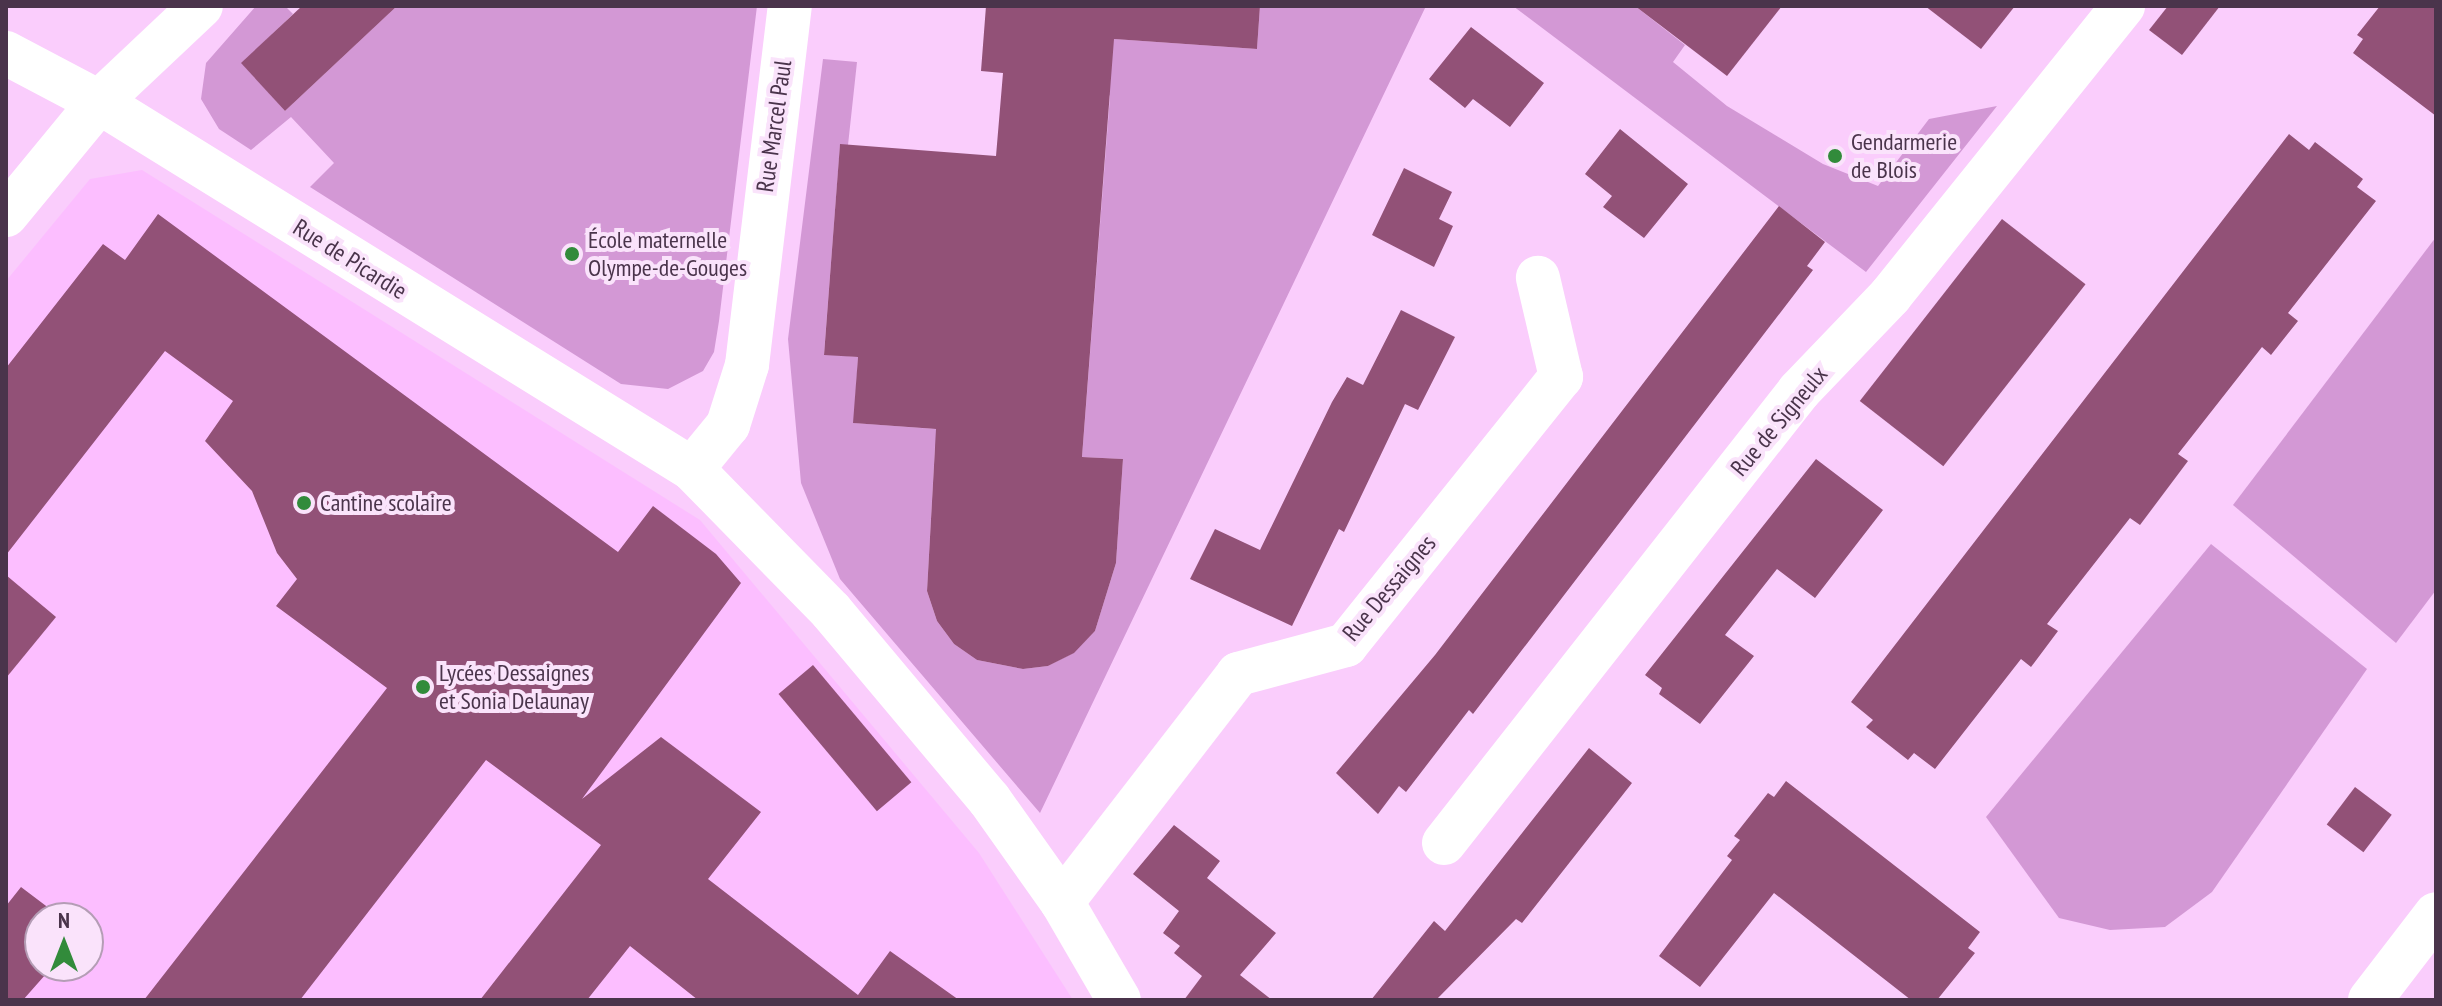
<!DOCTYPE html>
<meta charset="utf-8">
<style>
body{margin:0}
#map{position:relative;width:2442px;height:1006px;overflow:hidden;background:#facdfc;font-family:"PT Sans Narrow",sans-serif}
div>[style]{position:absolute}
.built>*{inset:0;background:#fcbeff}
.green>*{inset:0;background:#d398d5}
.building>*{inset:0;background:#925177;transform-origin:0 0}
.minor>*{height:44px;margin:-22px;padding:0 22px;transform-origin:22px;border-radius:22px;background:#fff}
.major>*{height:44px;margin:-22px;padding:0 22px;transform-origin:22px;border-radius:22px;background:#fff}
.dots>*{width:22px;height:22px;translate:-50% -50%;box-sizing:border-box;border:4px solid #fae3fb;border-radius:50%}
span{translate:-50% -50%;white-space:nowrap;text-align:center;line-height:1.15;-webkit-text-stroke:8px #fae3fb;paint-order:stroke}
.street-label{font-size:24px;color:#4a344b}
.poi-label{font-size:24px;color:#4a344b}
.left{translate:0 -50%;text-align:left}
.frame{position:absolute;inset:0;border:8px solid #4a344b;pointer-events:none}
.north{position:absolute;left:24px;top:902px;width:80px;height:80px;box-sizing:border-box;background:#fae3fb;border:2px solid #b49db5;border-radius:50%;rotate:0deg;font-size:22px;font-weight:700;line-height:32px;text-align:center;color:#4a344b}
.north::after{content:'';display:block;margin:auto;width:28px;height:36px;background:#328b3b;clip-path:polygon(50% 0,100% 100%,50% 72%,0 100%)}
</style>
<div id="map">
<div class="built">
<i style="clip-path:polygon(evenodd,142px 170px,700px 520px,979px 853px,1073px 1000px,6px 1000px,6px 281px,90px 179px,142px 170px,40px 918px,88px 918px,88px 966px,40px 966px,40px 918px)"></i>
</div>
<div class="green">
<i style="clip-path:polygon(256px 6px,285px 6px,293px 14px,242px 63px,285px 111px,397px 6px,757px 6px,719px 321px,714px 352px,703px 371px,668px 389px,621px 384px,310px 187px,334px 163px,291px 117px,251px 150px,219px 129px,201px 99px,206px 63px)"></i>
<i style="clip-path:polygon(1260px 6px,1426px 6px,1040px 813px,840px 579px,801px 483px,788px 339px,823px 59px,857px 62px,848px 145px,840px 145px,824px 354px,858px 357px,854px 423px,975px 432px,935px 446px,927px 591px,937px 621px,954px 644px,977px 660px,1023px 669px,1048px 666px,1073px 653px,1095px 631px,1116px 563px,1123px 459px,1082px 457px,1110px 96px,1071px 36px,1257px 49px)"></i>
<i style="clip-path:polygon(1513px 6px,1635px 6px,1685px 45px,1673px 62px,1727px 106px,1823px 164px,1878px 186px,1929px 119px,1997px 106px,1866px 272px)"></i>
<i style="clip-path:polygon(2436px 237px,2436px 590px,2396px 643px,2233px 505px)"></i>
<i style="clip-path:polygon(2211px 544px,2367px 669px,2212px 892px,2165px 927px,2110px 930px,2059px 918px,1986px 817px)"></i>
</div>
<div class="building">
<i style="clip-path:polygon(302px 6px,397px 6px,285px 111px,241px 63px)"></i>
<i style="clip-path:polygon(986px 6px,1260px 6px,1257px 49px,1114px 39px,1082px 457px,1123px 459px,1116px 563px,1095px 631px,1074px 653px,1048px 666px,1023px 669px,977px 660px,954px 644px,937px 621px,927px 591px,936px 429px,853px 423px,858px 357px,824px 355px,840px 144px,996px 156px,1003px 73px,981px 71px)"></i>
<i style="clip-path:polygon(1635px 6px,1782px 6px,1727px 76px)"></i>
<i style="clip-path:polygon(1925px 6px,2015px 6px,1981px 49px)"></i>
<i style="clip-path:polygon(2168px 6px,2220px 6px,2182px 55px,2149px 30px)"></i>
<i style="clip-path:polygon(2380px 6px,2436px 6px,2436px 116px,2353px 53px,2363px 39px,2357px 35px)"></i>
<i style="clip-path:polygon(1471px 27px,1544px 83px,1510px 127px,1473px 99px,1465px 108px,1429px 79px)"></i>
<i style="clip-path:polygon(1620px 129px,1688px 184px,1644px 238px,1603px 207px,1612px 196px,1585px 174px)"></i>
<i style="clip-path:polygon(2289px 134px,2309px 150px,2315px 142px,2363px 179px,2357px 187px,2376px 201px,2288px 313px,2298px 321px,2271px 355px,2262px 347px,2178px 454px,2188px 461px,2140px 525px,2130px 518px,2047px 624px,2058px 631px,2031px 667px,2021px 659px,1935px 769px,1914px 753px,1908px 760px,1866px 727px,1873px 720px,1851px 702px)"></i>
<i style="clip-path:polygon(1404px 168px,1452px 192px,1439px 219px,1453px 226px,1434px 267px,1372px 235px)"></i>
<i style="clip-path:polygon(1779px 206px,1825px 242px,1807px 266px,1813px 270px,1473px 714px,1469px 710px,1406px 792px,1399px 786px,1378px 814px,1336px 773px,1435px 655px)"></i>
<i style="clip-path:polygon(158px 214px,618px 552px,653px 506px,716px 554px,741px 583px,582px 799px,661px 737px,761px 812px,708px 879px,858px 995px,890px 951px,959px 1000px,698px 1000px,630px 946px,587px 1000px,480px 1000px,601px 845px,486px 760px,300px 1000px,144px 1000px,387px 688px,276px 606px,297px 579px,277px 553px,252px 491px,205px 441px,233px 401px,165px 351px,6px 555px,6px 368px,103px 244px,125px 260px)"></i>
<i style="left:2002px;top:219px;width:106px;height:231px;rotate:38deg"></i>
<i style="clip-path:polygon(1401px 310px,1455px 337px,1418px 410px,1405px 404px,1344px 532px,1339px 529px,1292px 626px,1190px 579px,1215px 529px,1260px 550px,1332px 402px,1347px 377px,1363px 385px)"></i>
<i style="clip-path:polygon(1816px 459px,1883px 510px,1815px 598px,1777px 569px,1725px 635px,1754px 656px,1700px 724px,1659px 694px,1662px 688px,1645px 675px)"></i>
<i style="clip-path:polygon(6px 575px,56px 617px,6px 678px)"></i>
<i style="left:813px;top:665px;width:153px;height:45px;rotate:50deg"></i>
<i style="clip-path:polygon(1589px 748px,1632px 783px,1522px 923px,1516px 919px,1436px 1000px,1371px 1000px,1434px 921px,1445px 931px)"></i>
<i style="clip-path:polygon(1786px 781px,1980px 932px,1968px 948px,1975px 953px,1937px 1000px,1911px 1000px,1774px 893px,1700px 987px,1659px 956px,1732px 860px,1727px 856px,1740px 840px,1734px 836px,1768px 793px,1774px 797px)"></i>
<i style="left:2355px;top:787px;width:46px;height:47px;rotate:37deg"></i>
<i style="clip-path:polygon(1174px 825px,1220px 861px,1207px 878px,1276px 933px,1240px 975px,1272px 1000px,1184px 1000px,1202px 976px,1174px 953px,1180px 946px,1163px 933px,1179px 911px,1133px 874px)"></i>
<i style="clip-path:polygon(21px 887px,62px 918px,40px 918px,40px 966px,53px 966px,23px 1000px,6px 1000px,6px 906px)"></i>
</div>
<div class="minor">
<i style="left:6px;top:53px;width:105px;rotate:27.8deg"></i>
<i style="left:99px;top:102px;width:697px;rotate:31.75deg"></i>
<i style="left:692px;top:469px;width:199px;rotate:45.6deg"></i>
<i style="left:831px;top:611px;width:246px;rotate:50deg"></i>
<i style="left:989px;top:799px;width:126px;rotate:54.7deg"></i>
<i style="left:1062px;top:902px;width:113px;rotate:59.8deg"></i>
<i style="left:6px;top:215px;width:146px;rotate:-50.5deg"></i>
<i style="left:99px;top:102px;width:140px;rotate:-43.3deg"></i>
<i style="left:692px;top:469px;width:57px;rotate:-50.7deg"></i>
<i style="left:728px;top:425px;width:63px;rotate:-72.4deg"></i>
<i style="left:747px;top:365px;width:362px;rotate:-83.2deg"></i>
<i style="left:1444px;top:843px;width:575px;rotate:-51.85deg"></i>
<i style="left:1799px;top:391px;width:132px;rotate:-46.2deg"></i>
<i style="left:1890px;top:296px;width:372px;rotate:-51.2deg"></i>
<i style="left:1062px;top:902px;width:288px;rotate:-52.3deg"></i>
<i style="left:1238px;top:674px;width:112px;rotate:-15deg"></i>
<i style="left:1346px;top:645px;width:344px;rotate:-51.3deg"></i>
<i style="left:1561px;top:377px;width:102px;rotate:-103.1deg"></i>
</div>
<div class="major">
<i style="left:2370px;top:1000px;width:108px;rotate:-52.5deg"></i>
</div>
<div class="dots">
<i style="left:1835px;top:156px;background:#328b3b"></i>
<i style="left:572px;top:254px;background:#328b3b"></i>
<i style="left:304px;top:503px;background:#328b3b"></i>
<i style="left:423px;top:687px;background:#328b3b"></i>
</div>
<div class="street-label">
<span style="left:774px;top:126px;rotate:-82deg">Rue Marcel Paul</span>
<span style="left:350px;top:259px;rotate:32deg">Rue de Picardie</span>
<span style="left:1779px;top:421px;rotate:-50deg">Rue de Signeulx</span>
<span style="left:1389px;top:588px;rotate:-50deg">Rue Dessaignes</span>
</div>
<div class="poi-label">
<span class="left" style="left:1851px;top:156px">Gendarmerie<br>de Blois</span>
<span class="left" style="left:588px;top:254px">École maternelle<br>Olympe-de-Gouges</span>
<span class="left" style="left:320px;top:503px">Cantine scolaire</span>
<span class="left" style="left:439px;top:687px">Lycées Dessaignes<br>et Sonia Delaunay</span>
</div>
<div class="frame"></div>
<div class="north">N</div>
</div>
